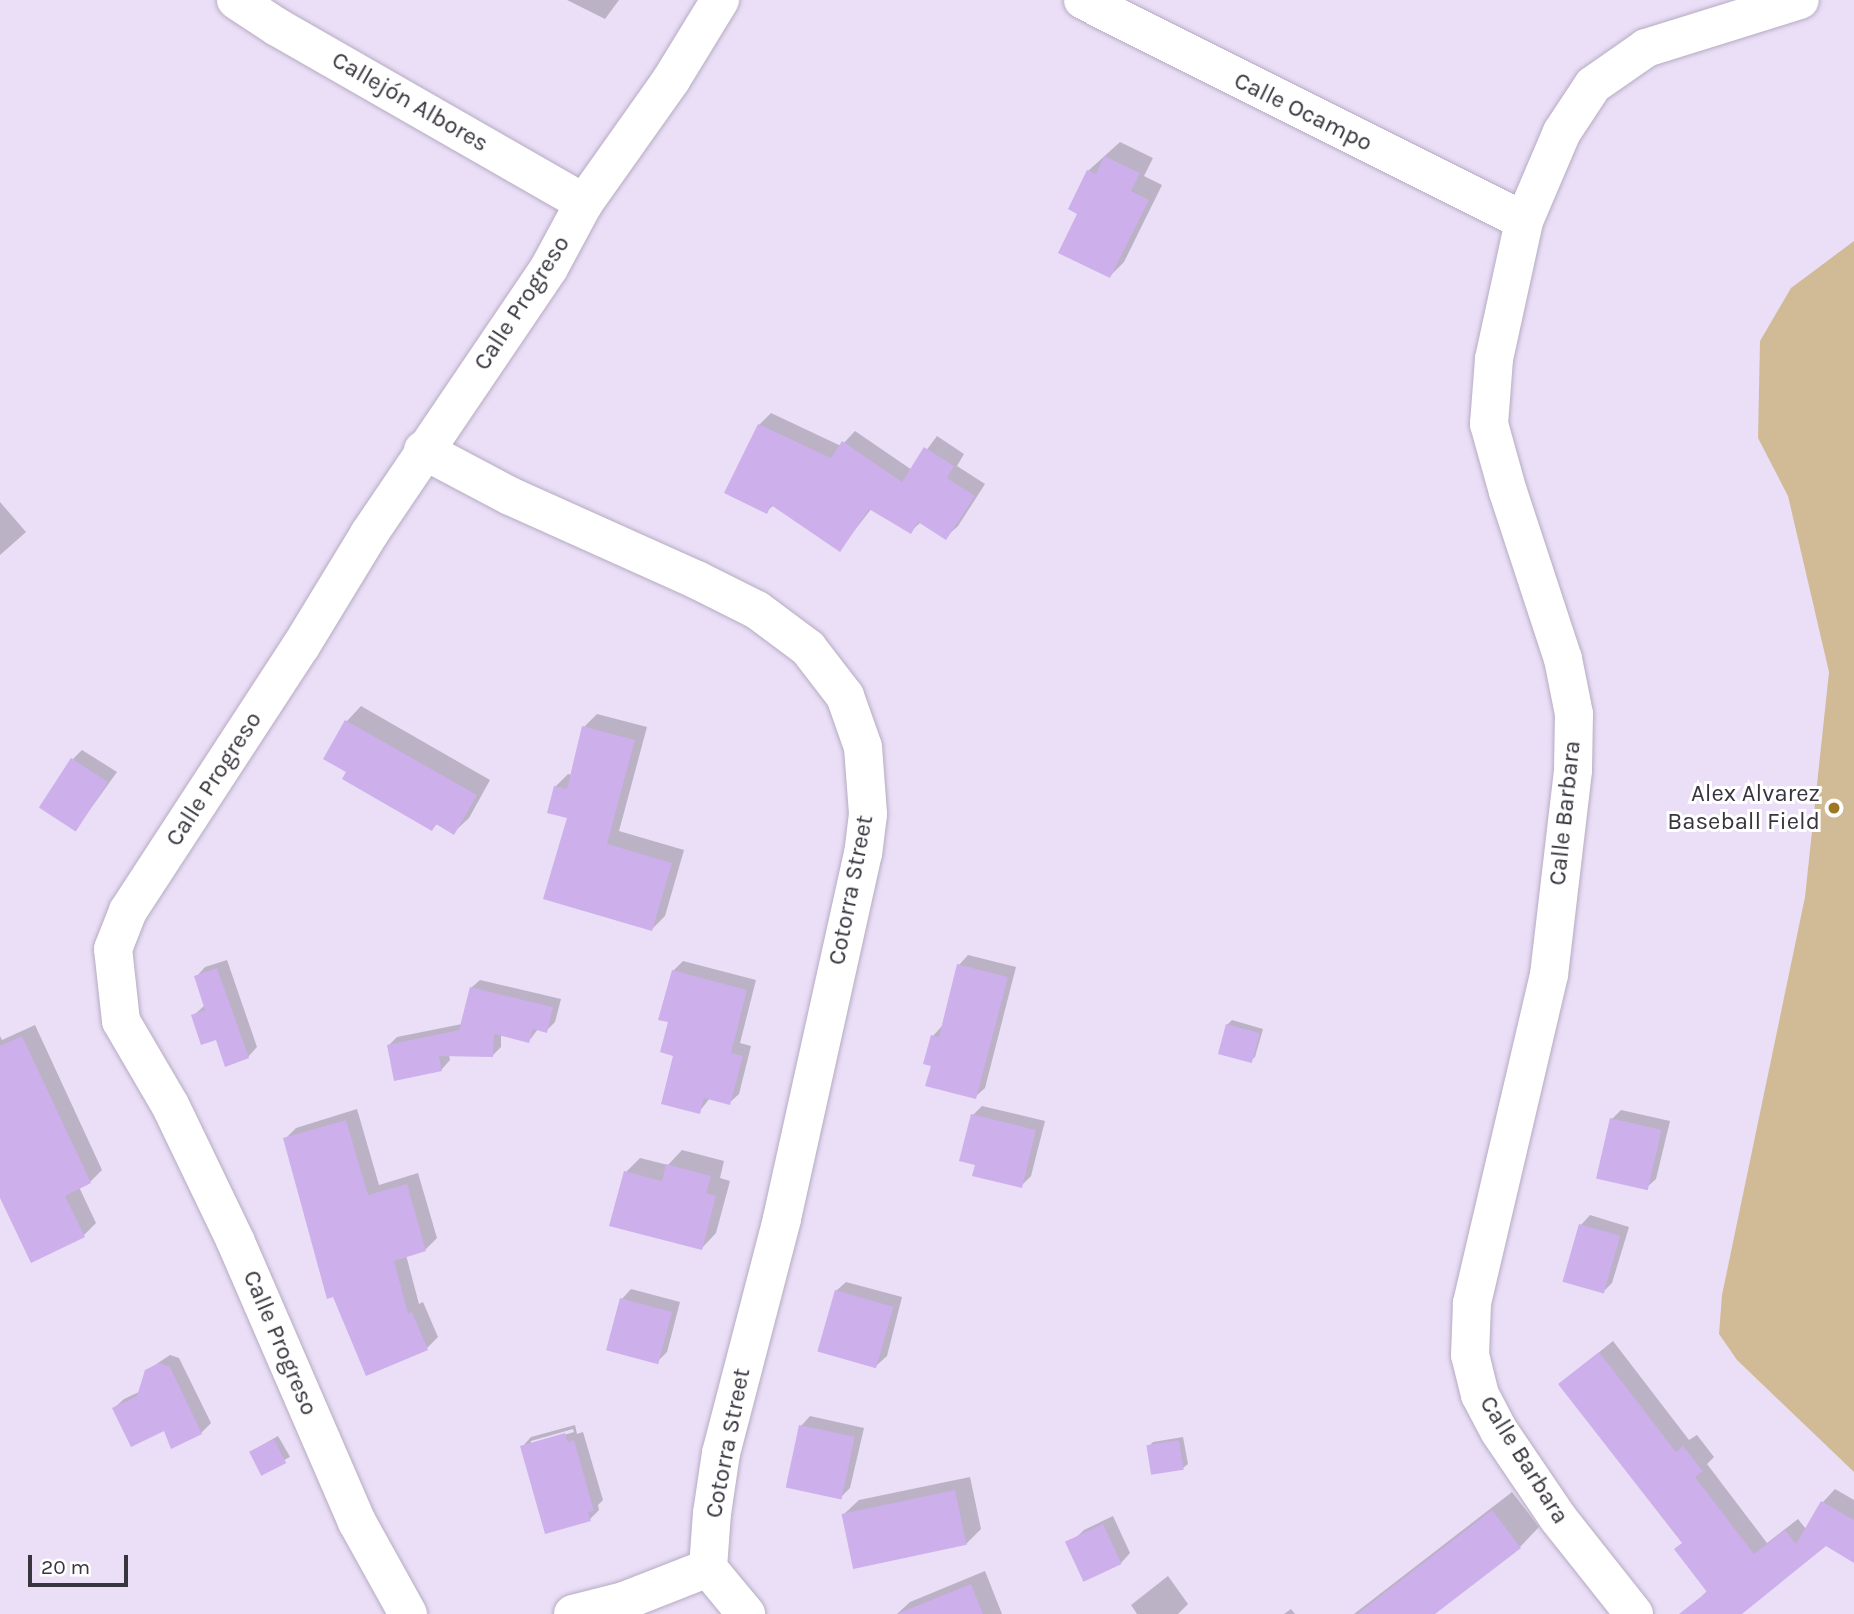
<!DOCTYPE html>
<meta charset="utf-8">
<style>
body{margin:0}
#map{position:relative;width:1854px;height:1614px;overflow:hidden;background:#eadff7;font-family:Karla,sans-serif}
div>[style]{position:absolute}
.green>*{inset:0;background:#d1bb96}
.shadow>*{inset:0;background:#0003;transform-origin:0 0}
.building>*{inset:0;background:#ccafeb;transform-origin:0 0}
.roads{filter:drop-shadow(0 0 2px #b6abc2) drop-shadow(0 0 2px #b6abc2)}
.minor>*{height:38px;margin:-19px;padding:0 19px;transform-origin:19px;border-radius:19px;background:#fff}
.dots>*{width:19px;height:19px;translate:-50% -50%;box-sizing:border-box;border:4px solid #fff;border-radius:50%}
span{translate:-50% -50%;white-space:nowrap;text-align:center;line-height:1.15;-webkit-text-stroke:6px #fff;paint-order:stroke}
.street-label{font-size:24px;color:#39353e}
.poi-label{font-size:24px;color:#39353e}
.right{translate:-100% -50%;text-align:right}
.scale{position:absolute;left:28px;top:1555px;width:100px;height:32px;box-sizing:border-box;border:4px solid #39353e;border-top:0;padding-left:9px;font-size:21px;line-height:24px;white-space:nowrap;color:#39353e;-webkit-text-stroke:5px #fff;paint-order:stroke}
</style>
<div id="map">
<div class="green">
<i style="clip-path:polygon(1854px 241px,1854px 1472px,1737px 1360px,1719px 1334px,1722px 1295px,1805px 897px,1829px 672px,1788px 496px,1758px 438px,1760px 341px,1791px 288px)"></i>
</div>
<div class="shadow">
<i style="clip-path:polygon(567px 0,619px 0,605px 19px)"></i>
<i style="clip-path:polygon(1120px 142px,1153px 158px,1144px 176px,1162px 185px,1124px 262px,1110px 276px,1079px 213px,1088px 171px)"></i>
<i style="clip-path:polygon(771px 413px,841px 446px,855px 431px,912px 470px,937px 436px,964px 454px,957px 466px,985px 484px,958px 526px,946px 537px,921px 522px,910px 532px,872px 508px,840px 549px,774px 505px,767px 511px,759px 425px)"></i>
<i style="clip-path:polygon(0 502px,26px 532px,0 555px)"></i>
<i style="clip-path:polygon(361px 706px,490px 780px,469px 818px,454px 832px,438px 823px,432px 829px,325px 758px,347px 721px)"></i>
<i style="clip-path:polygon(597px 714px,647px 727px,619px 831px,684px 850px,665px 916px,652px 929px,569px 817px,555px 787px,568px 774px,572px 775px,584px 727px)"></i>
<i style="clip-path:polygon(82px 750px,117px 772px,76px 829px,73px 759px)"></i>
<i style="clip-path:polygon(968px 955px,1016px 967px,985px 1088px,975px 1097px,933px 1036px,942px 1026px,959px 965px)"></i>
<i style="clip-path:polygon(227px 960px,257px 1047px,248px 1057px,217px 1037px,193px 1016px,205px 1005px,196px 977px,205px 967px)"></i>
<i style="clip-path:polygon(683px 961px,756px 980px,740px 1043px,751px 1046px,739px 1094px,729px 1103px,710px 1098px,699px 1112px,676px 1054px,670px 1021px,673px 971px)"></i>
<i style="clip-path:polygon(480px 980px,561px 999px,555px 1022px,546px 1031px,538px 1029px,529px 1041px,501px 1034px,501px 1047px,493px 1055px,449px 1055px,450px 1060px,442px 1069px,395px 1079px,388px 1046px,397px 1037px,462px 1024px,471px 988px)"></i>
<i style="clip-path:polygon(1232px 1020px,1263px 1029px,1255px 1057px,1250px 1061px,1220px 1053px,1228px 1024px)"></i>
<i style="clip-path:polygon(35px 1025px,102px 1170px,90px 1182px,79px 1187px,96px 1223px,84px 1235px,0 1194px,0 1036px,2px 1040px)"></i>
<i style="clip-path:polygon(982px 1106px,1045px 1121px,1031px 1176px,1021px 1186px,977px 1164px,973px 1115px)"></i>
<i style="clip-path:polygon(357px 1109px,379px 1185px,418px 1173px,437px 1238px,426px 1249px,406px 1255px,419px 1304px,423px 1302px,438px 1337px,427px 1348px,285px 1139px,296px 1128px)"></i>
<i style="clip-path:polygon(1621px 1110px,1670px 1121px,1656px 1179px,1646px 1188px,1612px 1119px)"></i>
<i style="clip-path:polygon(682px 1150px,724px 1161px,720px 1178px,730px 1181px,716px 1233px,702px 1248px,626px 1172px,640px 1158px,668px 1165px)"></i>
<i style="clip-path:polygon(1590px 1215px,1629px 1227px,1612px 1283px,1603px 1292px,1581px 1225px)"></i>
<i style="clip-path:polygon(846px 1282px,902px 1297px,887px 1356px,877px 1365px,836px 1291px)"></i>
<i style="clip-path:polygon(631px 1289px,680px 1302px,667px 1352px,657px 1362px,622px 1299px)"></i>
<i style="clip-path:polygon(1613px 1341px,1689px 1440px,1697px 1435px,1714px 1457px,1707px 1464px,1767px 1543px,1798px 1519px,1806px 1529px,1823px 1502px,1835px 1489px,1854px 1500px,1854px 1561px,1826px 1544px,1739px 1614px,1700px 1614px,1693px 1605px,1708px 1590px,1683px 1542px,1560px 1384px)"></i>
<i style="clip-path:polygon(170px 1355px,179px 1358px,211px 1423px,201px 1433px,164px 1429px,114px 1408px,124px 1399px,141px 1391px,146px 1371px)"></i>
<i style="clip-path:polygon(810px 1416px,864px 1428px,850px 1488px,840px 1498px,801px 1426px)"></i>
<i style="clip-path:polygon(evenodd,575px 1425px,577px 1434px,583px 1432px,603px 1500px,598px 1505px,599px 1510px,590px 1519px,522px 1447px,531px 1437px,575px 1425px,573px 1429px,574px 1432px,531px 1445px,531px 1441px,573px 1429px)"></i>
<i style="left:278px;top:1436px;width:24px;height:31px;rotate:60deg"></i>
<i style="clip-path:polygon(1183px 1437px,1188px 1464px,1183px 1468px,1149px 1446px,1153px 1442px)"></i>
<i style="clip-path:polygon(970px 1477px,981px 1529px,966px 1544px,844px 1514px,859px 1500px)"></i>
<i style="clip-path:polygon(1512px 1492px,1539px 1527px,1520px 1547px,1432px 1614px,1354px 1614px)"></i>
<i style="clip-path:polygon(1113px 1516px,1130px 1553px,1121px 1563px,1068px 1545px,1084px 1530px)"></i>
<i style="clip-path:polygon(985px 1571px,1002px 1614px,897px 1614px,910px 1602px)"></i>
<i style="clip-path:polygon(1168px 1576px,1188px 1604px,1178px 1614px,1137px 1614px,1131px 1605px)"></i>
<i style="clip-path:polygon(1291px 1609px,1295px 1614px,1284px 1614px)"></i>
</div>
<div class="building">
<i style="clip-path:polygon(1104px 156px,1140px 173px,1131px 191px,1149px 200px,1110px 278px,1058px 253px,1077px 214px,1068px 209px,1087px 170px,1096px 174px)"></i>
<i style="clip-path:polygon(758px 424px,831px 458px,842px 441px,902px 482px,924px 447px,954px 466px,947px 478px,975px 496px,946px 540px,918px 522px,911px 534px,869px 509px,840px 552px,771px 505px,767px 514px,724px 493px)"></i>
<i style="clip-path:polygon(345px 720px,477px 795px,454px 835px,436px 824px,432px 831px,342px 779px,346px 772px,323px 759px)"></i>
<i style="clip-path:polygon(582px 726px,635px 740px,607px 844px,672px 863px,652px 931px,543px 899px,567px 818px,547px 813px,554px 786px,567px 789px)"></i>
<i style="left:71px;top:758px;width:44px;height:59px;rotate:33deg"></i>
<i style="clip-path:polygon(957px 964px,1008px 977px,976px 1099px,925px 1086px,931px 1066px,923px 1064px,931px 1035px,939px 1037px)"></i>
<i style="clip-path:polygon(217px 968px,249px 1058px,225px 1067px,216px 1040px,201px 1045px,191px 1015px,205px 1010px,194px 976px)"></i>
<i style="clip-path:polygon(672px 970px,747px 990px,731px 1053px,743px 1056px,730px 1105px,704px 1098px,700px 1114px,661px 1104px,673px 1056px,660px 1052px,668px 1022px,658px 1020px)"></i>
<i style="clip-path:polygon(470px 987px,553px 1007px,547px 1033px,533px 1029px,529px 1043px,494px 1034px,493px 1057px,439px 1056px,442px 1071px,394px 1081px,387px 1045px,459px 1030px)"></i>
<i style="left:1226px;top:1024px;width:35px;height:31px;rotate:15deg"></i>
<i style="clip-path:polygon(22px 1036px,91px 1183px,65px 1196px,85px 1237px,31px 1263px,0 1198px,0 1046px)"></i>
<i style="clip-path:polygon(971px 1114px,1036px 1130px,1022px 1188px,972px 1176px,975px 1165px,959px 1161px)"></i>
<i style="left:1610px;top:1118px;width:53px;height:62px;rotate:13deg"></i>
<i style="clip-path:polygon(346px 1120px,368px 1195px,407px 1184px,426px 1251px,394px 1261px,408px 1313px,412px 1312px,428px 1350px,366px 1376px,333px 1297px,327px 1299px,283px 1138px)"></i>
<i style="clip-path:polygon(666px 1164px,711px 1176px,706px 1193px,716px 1196px,702px 1250px,609px 1226px,624px 1171px,662px 1181px)"></i>
<i style="left:1579px;top:1224px;width:43px;height:60px;rotate:16deg"></i>
<i style="left:835px;top:1290px;width:61px;height:64px;rotate:16deg"></i>
<i style="left:620px;top:1298px;width:54px;height:54px;rotate:15deg"></i>
<i style="clip-path:polygon(1599px 1352px,1676px 1452px,1683px 1446px,1703px 1471px,1695px 1477px,1754px 1554px,1785px 1530px,1796px 1544px,1821px 1501px,1854px 1520px,1854px 1563px,1826px 1546px,1742px 1614px,1679px 1614px,1707px 1592px,1674px 1549px,1682px 1543px,1558px 1384px)"></i>
<i style="clip-path:polygon(159px 1363px,170px 1367px,202px 1434px,171px 1449px,164px 1431px,131px 1447px,112px 1408px,137px 1396px,145px 1370px)"></i>
<i style="left:799px;top:1425px;width:57px;height:64px;rotate:12deg"></i>
<i style="clip-path:polygon(565px 1433px,568px 1442px,574px 1440px,594px 1511px,588px 1512px,591px 1521px,545px 1534px,520px 1446px)"></i>
<i style="left:274px;top:1439px;width:27px;height:28px;rotate:63deg"></i>
<i style="left:1179px;top:1440px;width:30px;height:33px;rotate:81deg"></i>
<i style="left:955px;top:1490px;width:56px;height:116px;rotate:78deg"></i>
<i style="clip-path:polygon(1492px 1510px,1521px 1548px,1435px 1614px,1357px 1614px)"></i>
<i style="left:1103px;top:1524px;width:44px;height:42px;rotate:65deg"></i>
<i style="clip-path:polygon(971px 1584px,983px 1614px,899px 1614px,899px 1613px)"></i>
</div>
<div class="roads">
<div class="minor">
<i style="left:236px;top:0;width:49px;rotate:33.4deg"></i>
<i style="left:277px;top:27px;width:354px;rotate:29.8deg"></i>
<i style="left:1083px;top:0;width:493px;rotate:26.6deg"></i>
<i style="left:423px;top:450px;width:98px;rotate:27.9deg"></i>
<i style="left:510px;top:496px;width:205px;rotate:24.2deg"></i>
<i style="left:697px;top:580px;width:67px;rotate:26.6deg"></i>
<i style="left:757px;top:610px;width:64px;rotate:36.7deg"></i>
<i style="left:808px;top:648px;width:61px;rotate:52.4deg"></i>
<i style="left:845px;top:696px;width:54px;rotate:70.6deg"></i>
<i style="left:863px;top:747px;width:67px;rotate:85.7deg"></i>
<i style="left:868px;top:814px;width:39px;rotate:97deg"></i>
<i style="left:863px;top:853px;width:375px;rotate:102.5deg"></i>
<i style="left:782px;top:1219px;width:242px;rotate:104.6deg"></i>
<i style="left:721px;top:1453px;width:61px;rotate:98.5deg"></i>
<i style="left:712px;top:1513px;width:55px;rotate:94.2deg"></i>
<i style="left:408px;top:1614px;width:105px;rotate:-119deg"></i>
<i style="left:357px;top:1522px;width:305px;rotate:-113.4deg"></i>
<i style="left:236px;top:1242px;width:152px;rotate:-115.7deg"></i>
<i style="left:170px;top:1105px;width:97px;rotate:-120.3deg"></i>
<i style="left:121px;top:1021px;width:72px;rotate:-96.3deg"></i>
<i style="left:113px;top:949px;width:41px;rotate:-68.5deg"></i>
<i style="left:128px;top:911px;width:316px;rotate:-56.9deg"></i>
<i style="left:301px;top:646px;width:131px;rotate:-58.7deg"></i>
<i style="left:369px;top:534px;width:321px;rotate:-55.9deg"></i>
<i style="left:549px;top:268px;width:74px;rotate:-61.7deg"></i>
<i style="left:584px;top:203px;width:151px;rotate:-54.7deg"></i>
<i style="left:671px;top:80px;width:94px;rotate:-58.5deg"></i>
<i style="left:573px;top:1614px;width:53px;rotate:-14.3deg"></i>
<i style="left:624px;top:1601px;width:90px;rotate:-21.4deg"></i>
<i style="left:708px;top:1568px;width:60px;rotate:50.4deg"></i>
<i style="left:1634px;top:1614px;width:122px;rotate:-128.4deg"></i>
<i style="left:1558px;top:1518px;width:105px;rotate:-124.1deg"></i>
<i style="left:1499px;top:1431px;width:41px;rotate:-117.8deg"></i>
<i style="left:1480px;top:1395px;width:41px;rotate:-104deg"></i>
<i style="left:1470px;top:1355px;width:52px;rotate:-87.8deg"></i>
<i style="left:1472px;top:1303px;width:337px;rotate:-76.8deg"></i>
<i style="left:1549px;top:975px;width:206px;rotate:-83.3deg"></i>
<i style="left:1573px;top:770px;width:56px;rotate:-89deg"></i>
<i style="left:1574px;top:714px;width:56px;rotate:-101.3deg"></i>
<i style="left:1563px;top:659px;width:176px;rotate:-108.2deg"></i>
<i style="left:1508px;top:492px;width:71px;rotate:-105.6deg"></i>
<i style="left:1489px;top:424px;width:65px;rotate:-85.6deg"></i>
<i style="left:1494px;top:359px;width:141px;rotate:-77.7deg"></i>
<i style="left:1524px;top:221px;width:97px;rotate:-66.9deg"></i>
<i style="left:1562px;top:132px;width:56px;rotate:-56.6deg"></i>
<i style="left:1593px;top:85px;width:65px;rotate:-34.9deg"></i>
<i style="left:1646px;top:48px;width:161px;rotate:-17.3deg"></i>
</div>
</div>
<div class="dots">
<i style="left:1834px;top:808px;background:#9e7724"></i>
</div>
<div class="street-label">
<span style="left:410px;top:102px;rotate:30deg">Callejón Albores</span>
<span style="left:1303px;top:112px;rotate:26deg">Calle Ocampo</span>
<span style="left:522px;top:303px;rotate:-57deg">Calle Progreso</span>
<span style="left:214px;top:779px;rotate:-57deg">Calle Progreso</span>
<span style="left:1565px;top:813px;rotate:-84deg">Calle Barbara</span>
<span style="left:851px;top:890px;rotate:-79deg">Cotorra Street</span>
<span style="left:280px;top:1343px;rotate:67deg">Calle Progreso</span>
<span style="left:728px;top:1443px;rotate:-79deg">Cotorra Street</span>
<span style="left:1524px;top:1460px;rotate:58deg">Calle Barbara</span>
</div>
<div class="poi-label">
<span class="right" style="left:1820px;top:808px">Alex Alvarez<br>Baseball Field</span>
</div>
<div class="scale">20 m</div>
</div>
